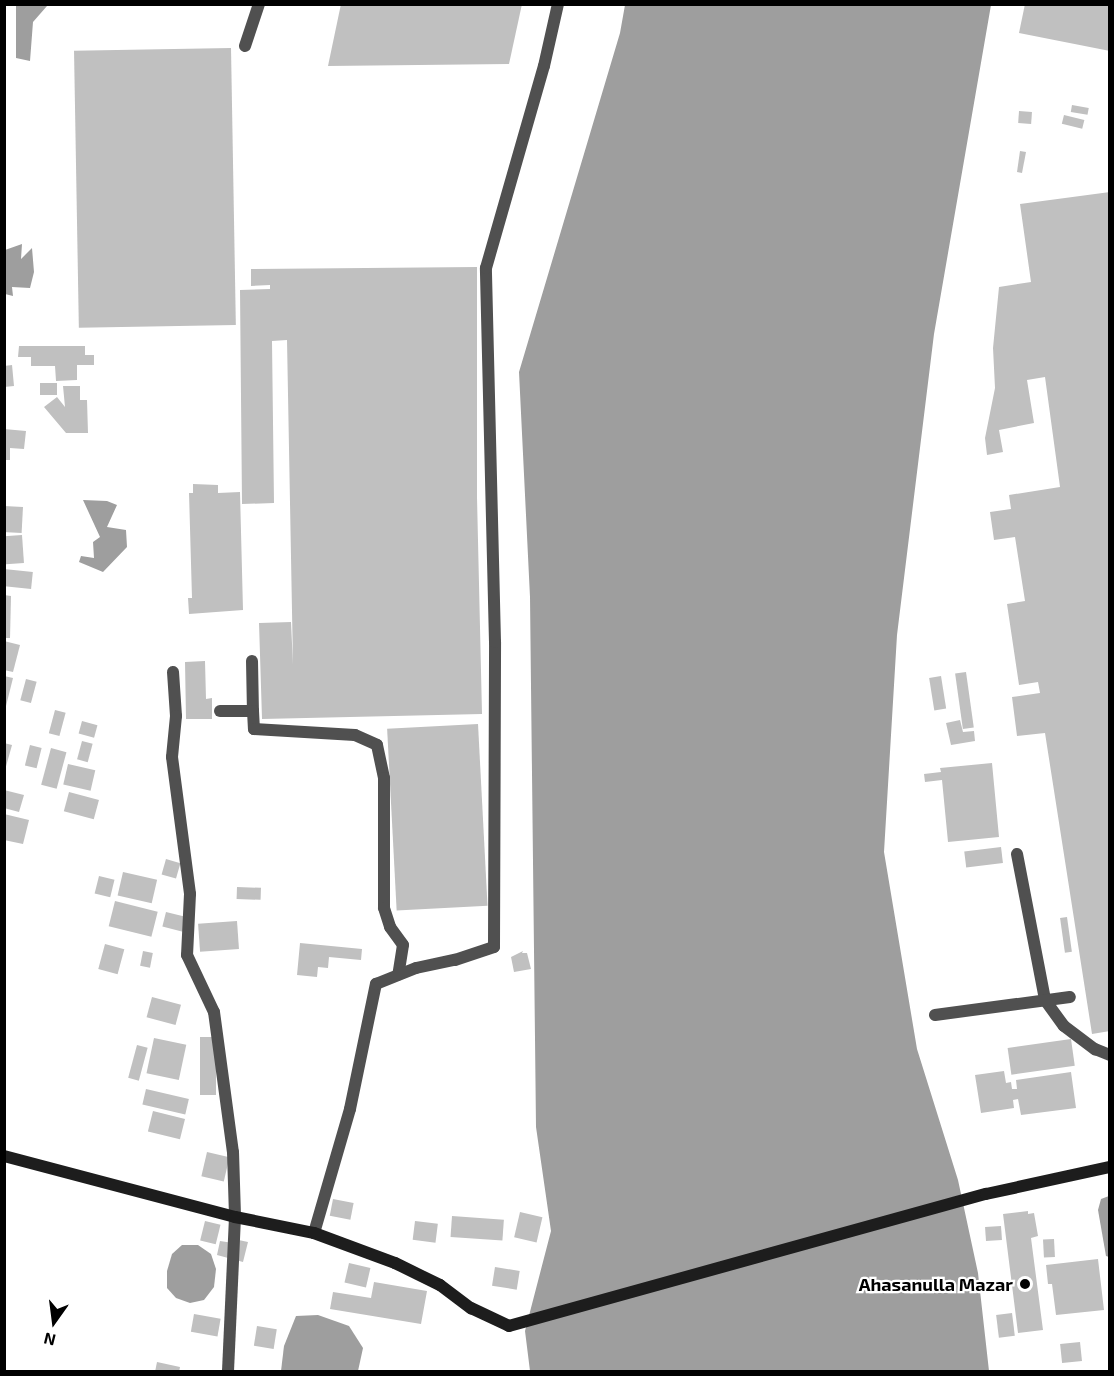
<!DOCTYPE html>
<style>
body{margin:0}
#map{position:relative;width:1114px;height:1376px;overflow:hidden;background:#fff;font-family:"Exo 2",sans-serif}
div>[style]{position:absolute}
.water>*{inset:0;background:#9e9e9e}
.building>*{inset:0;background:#c0c0c0;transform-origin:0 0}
.street>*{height:12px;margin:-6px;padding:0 6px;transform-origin:6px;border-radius:6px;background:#505050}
.secondary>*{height:12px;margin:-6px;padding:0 6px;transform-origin:6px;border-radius:6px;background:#1d1d1d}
.dots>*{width:16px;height:16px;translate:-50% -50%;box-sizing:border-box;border:3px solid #fff;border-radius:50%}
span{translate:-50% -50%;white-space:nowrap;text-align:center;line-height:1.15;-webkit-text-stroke:4.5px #fff;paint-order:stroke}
.poi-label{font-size:18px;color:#000;font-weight:700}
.right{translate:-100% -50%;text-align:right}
.frame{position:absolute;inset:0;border:6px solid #000;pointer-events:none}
.north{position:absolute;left:24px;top:1292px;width:60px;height:60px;-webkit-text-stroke:4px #fff;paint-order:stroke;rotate:194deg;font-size:16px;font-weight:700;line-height:24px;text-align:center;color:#000}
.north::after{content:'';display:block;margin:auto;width:21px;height:27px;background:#000;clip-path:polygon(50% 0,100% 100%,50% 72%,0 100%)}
</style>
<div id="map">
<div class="water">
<i style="clip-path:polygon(16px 5px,54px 5px,47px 6px,33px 22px,30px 61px,16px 58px)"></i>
<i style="clip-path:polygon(625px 5px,991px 5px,934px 334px,897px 635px,884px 852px,917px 1049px,958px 1180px,978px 1273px,989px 1371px,530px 1371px,525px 1331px,551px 1231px,536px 1127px,530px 597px,519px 372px,620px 33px)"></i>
<i style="clip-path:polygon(22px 244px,21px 259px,32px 248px,34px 272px,30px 288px,12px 287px,13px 296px,5px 294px,5px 250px)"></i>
<i style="clip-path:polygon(83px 500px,107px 501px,117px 505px,107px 527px,126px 530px,127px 547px,103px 572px,79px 562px,81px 556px,94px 558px,93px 542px,100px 537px)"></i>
<i style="clip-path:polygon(1109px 1196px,1109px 1257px,1106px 1256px,1098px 1210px,1101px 1199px)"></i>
<i style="clip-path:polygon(182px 1245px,198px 1245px,211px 1254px,216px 1269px,214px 1287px,204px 1300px,190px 1303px,176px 1298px,167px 1288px,167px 1271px,172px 1254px)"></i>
<i style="clip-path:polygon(318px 1315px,349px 1326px,363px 1348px,358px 1371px,281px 1371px,284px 1346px,296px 1316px)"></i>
</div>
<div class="building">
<i style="clip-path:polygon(341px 4px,522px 4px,509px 64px,328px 66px)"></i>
<i style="clip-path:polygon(1025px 4px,1110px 4px,1110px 51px,1019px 33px)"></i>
<i style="left:231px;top:48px;width:277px;height:157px;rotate:89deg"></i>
<i style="left:1072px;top:105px;width:17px;height:7px;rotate:10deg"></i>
<i style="left:1019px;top:111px;width:13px;height:12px;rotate:4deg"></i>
<i style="left:1064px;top:115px;width:21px;height:9px;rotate:14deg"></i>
<i style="clip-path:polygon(1020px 151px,1026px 152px,1022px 173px,1017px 172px)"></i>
<i style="clip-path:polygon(1110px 192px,1110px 1031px,1092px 1034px,1045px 733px,1017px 736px,1012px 697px,1040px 693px,1038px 682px,1019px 685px,1007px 604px,1025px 601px,1015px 537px,994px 540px,990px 512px,1011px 509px,1009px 495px,1060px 487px,1045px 377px,1027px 380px,1034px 423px,999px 430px,1003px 452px,987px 455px,985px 438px,995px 388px,993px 348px,999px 287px,1031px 282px,1020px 204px)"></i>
<i style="clip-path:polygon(477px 267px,477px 497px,482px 714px,262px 719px,259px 623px,291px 622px,293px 665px,287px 340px,272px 341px,274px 503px,242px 504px,240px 290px,270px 289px,270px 285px,251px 286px,251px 269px)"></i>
<i style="clip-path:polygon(19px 346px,85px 346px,85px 355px,94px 355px,94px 365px,77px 365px,77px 380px,56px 381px,55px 366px,31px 366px,31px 357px,18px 357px)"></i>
<i style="clip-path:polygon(12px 365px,14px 386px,4px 387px,4px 366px)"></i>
<i style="left:40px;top:383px;width:17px;height:12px"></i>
<i style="clip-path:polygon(63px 386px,80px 386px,80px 400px,87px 400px,88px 433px,66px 433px,44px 407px,57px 397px,65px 407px)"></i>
<i style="clip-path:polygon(4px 429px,26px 431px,24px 449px,10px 448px,10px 460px,4px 460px)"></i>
<i style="clip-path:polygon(193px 484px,218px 485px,218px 493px,240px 492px,243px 610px,189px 614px,188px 598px,192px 598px,189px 493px,193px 493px)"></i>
<i style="left:4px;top:506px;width:19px;height:26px;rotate:3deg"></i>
<i style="left:22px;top:535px;width:28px;height:18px;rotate:86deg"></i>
<i style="left:4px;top:569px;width:29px;height:17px;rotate:6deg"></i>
<i style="clip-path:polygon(4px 595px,11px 596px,10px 638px,4px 638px)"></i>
<i style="clip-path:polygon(4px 641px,20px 645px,13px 672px,4px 670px)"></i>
<i style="clip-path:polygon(205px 661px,206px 699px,212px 698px,212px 719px,186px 719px,185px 662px)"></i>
<i style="left:966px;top:672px;width:56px;height:11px;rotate:82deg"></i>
<i style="clip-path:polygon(4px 676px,13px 678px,5px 710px,4px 710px)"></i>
<i style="left:941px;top:676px;width:33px;height:12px;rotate:81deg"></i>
<i style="left:26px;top:679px;width:11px;height:22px;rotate:15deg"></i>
<i style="left:55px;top:710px;width:11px;height:24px;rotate:15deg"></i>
<i style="clip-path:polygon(960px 720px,963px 732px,974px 731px,975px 741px,951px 745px,946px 723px)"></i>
<i style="left:82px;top:721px;width:16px;height:13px;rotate:15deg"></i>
<i style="left:478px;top:724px;width:182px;height:91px;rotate:87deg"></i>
<i style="left:82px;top:741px;width:11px;height:19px;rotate:15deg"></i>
<i style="clip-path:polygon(4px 743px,12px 745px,5px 770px,4px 770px)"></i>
<i style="left:30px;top:745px;width:12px;height:21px;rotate:14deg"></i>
<i style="left:51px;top:748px;width:16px;height:38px;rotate:15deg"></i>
<i style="clip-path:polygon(992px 763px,999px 837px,948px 842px,942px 780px,925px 782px,924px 774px,941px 772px,940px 768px)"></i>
<i style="left:68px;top:764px;width:28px;height:21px;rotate:13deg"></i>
<i style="clip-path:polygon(4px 790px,24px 795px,19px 812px,4px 808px)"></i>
<i style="left:69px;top:792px;width:31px;height:20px;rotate:15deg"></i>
<i style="clip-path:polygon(4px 814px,29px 820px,23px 844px,4px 840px)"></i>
<i style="left:1001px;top:847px;width:16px;height:37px;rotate:83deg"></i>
<i style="left:166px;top:859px;width:15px;height:16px;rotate:16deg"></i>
<i style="left:123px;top:872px;width:35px;height:24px;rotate:13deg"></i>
<i style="left:99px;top:876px;width:16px;height:18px;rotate:14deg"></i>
<i style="left:237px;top:887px;width:24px;height:12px;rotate:2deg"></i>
<i style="left:115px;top:901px;width:44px;height:26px;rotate:14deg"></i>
<i style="left:166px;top:912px;width:21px;height:15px;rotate:14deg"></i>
<i style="left:1067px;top:917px;width:35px;height:7px;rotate:82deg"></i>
<i style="left:237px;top:921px;width:28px;height:39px;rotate:86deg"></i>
<i style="clip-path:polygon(300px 943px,362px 949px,361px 960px,329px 957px,328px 968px,318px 967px,317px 977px,297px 975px)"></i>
<i style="left:105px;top:944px;width:20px;height:26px;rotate:15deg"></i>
<i style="left:143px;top:951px;width:10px;height:15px;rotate:11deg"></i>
<i style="clip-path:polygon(523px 951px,522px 953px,527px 953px,531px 969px,514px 972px,511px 957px)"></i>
<i style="left:152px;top:997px;width:30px;height:21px;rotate:15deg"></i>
<i style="left:200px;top:1037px;width:16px;height:58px"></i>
<i style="left:154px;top:1038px;width:33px;height:36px;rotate:12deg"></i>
<i style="left:1071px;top:1039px;width:27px;height:64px;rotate:82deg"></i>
<i style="left:137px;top:1045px;width:11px;height:34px;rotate:15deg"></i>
<i style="clip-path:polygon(1004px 1071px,1006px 1083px,1011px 1082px,1012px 1089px,1017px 1089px,1016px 1080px,1071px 1072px,1076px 1108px,1021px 1115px,1018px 1099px,1013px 1100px,1014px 1108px,981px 1113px,975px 1075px)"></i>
<i style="left:146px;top:1089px;width:44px;height:16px;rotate:13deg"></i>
<i style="left:153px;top:1111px;width:33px;height:21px;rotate:14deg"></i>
<i style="left:207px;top:1152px;width:23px;height:25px;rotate:13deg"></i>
<i style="left:333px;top:1199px;width:21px;height:17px;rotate:11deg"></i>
<i style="clip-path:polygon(1028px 1211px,1028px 1214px,1034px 1213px,1038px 1236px,1031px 1238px,1043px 1330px,1018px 1333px,1003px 1214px)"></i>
<i style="left:520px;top:1212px;width:23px;height:26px;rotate:13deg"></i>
<i style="left:452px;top:1216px;width:52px;height:21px;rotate:4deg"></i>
<i style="left:205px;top:1221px;width:16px;height:20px;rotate:14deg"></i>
<i style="left:415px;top:1221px;width:23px;height:19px;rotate:7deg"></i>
<i style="left:1001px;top:1226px;width:14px;height:16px;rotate:86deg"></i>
<i style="clip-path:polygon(234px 1239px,248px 1242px,243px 1262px,217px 1255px,220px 1241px,233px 1243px)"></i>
<i style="left:1054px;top:1239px;width:18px;height:11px;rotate:87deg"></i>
<i style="clip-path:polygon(1098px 1259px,1104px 1310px,1056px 1315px,1052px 1284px,1048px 1284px,1046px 1265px)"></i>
<i style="left:349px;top:1263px;width:22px;height:20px;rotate:13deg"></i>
<i style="left:495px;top:1267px;width:25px;height:19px;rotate:9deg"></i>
<i style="clip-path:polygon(374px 1282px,427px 1291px,421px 1324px,330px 1309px,333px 1292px,371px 1298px)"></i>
<i style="left:1012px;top:1313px;width:23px;height:16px;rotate:83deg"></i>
<i style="left:194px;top:1314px;width:27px;height:18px;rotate:10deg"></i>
<i style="left:257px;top:1326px;width:20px;height:20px;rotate:9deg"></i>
<i style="left:1080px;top:1342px;width:19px;height:20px;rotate:84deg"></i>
<i style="clip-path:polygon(157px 1362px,180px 1367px,179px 1372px,155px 1372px)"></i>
</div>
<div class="street">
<i style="left:245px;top:46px;width:44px;rotate:-71.6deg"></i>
<i style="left:252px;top:661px;width:50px;rotate:88.9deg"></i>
<i style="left:173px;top:672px;width:44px;rotate:86.1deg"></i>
<i style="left:176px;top:716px;width:41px;rotate:95.6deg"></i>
<i style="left:172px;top:757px;width:138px;rotate:82.5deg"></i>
<i style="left:190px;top:894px;width:61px;rotate:92.8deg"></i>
<i style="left:187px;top:955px;width:63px;rotate:64.7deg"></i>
<i style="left:214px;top:1012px;width:141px;rotate:82.3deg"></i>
<i style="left:233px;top:1152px;width:65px;rotate:88.2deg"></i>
<i style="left:235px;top:1217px;width:155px;rotate:92.6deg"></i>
<i style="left:220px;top:711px;width:33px"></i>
<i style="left:253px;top:711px;width:18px;rotate:87deg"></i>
<i style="left:254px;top:729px;width:101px;rotate:3.4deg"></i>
<i style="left:355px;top:735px;width:24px;rotate:24deg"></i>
<i style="left:377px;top:745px;width:34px;rotate:78deg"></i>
<i style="left:384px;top:778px;width:130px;rotate:90deg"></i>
<i style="left:384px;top:908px;width:20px;rotate:72deg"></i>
<i style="left:390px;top:927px;width:22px;rotate:54deg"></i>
<i style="left:403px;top:945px;width:30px;rotate:99deg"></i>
<i style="left:1017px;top:854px;width:149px;rotate:79.1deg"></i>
<i style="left:1045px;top:1000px;width:32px;rotate:54deg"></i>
<i style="left:1064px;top:1026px;width:39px;rotate:37deg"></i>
<i style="left:1095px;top:1049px;width:16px;rotate:22deg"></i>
<i style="left:935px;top:1015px;width:136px;rotate:-7.6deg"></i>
<i style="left:314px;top:1233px;width:129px;rotate:-73.8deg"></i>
<i style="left:350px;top:1109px;width:128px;rotate:-78.3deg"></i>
<i style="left:376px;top:984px;width:43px;rotate:-21.8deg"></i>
<i style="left:416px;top:968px;width:40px;rotate:-12deg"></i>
<i style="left:455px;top:960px;width:41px;rotate:-18.4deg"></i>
<i style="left:494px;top:947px;width:305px;rotate:-89.8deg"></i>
<i style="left:495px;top:642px;width:374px;rotate:-91.4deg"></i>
<i style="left:486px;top:268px;width:210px;rotate:-74deg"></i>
<i style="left:544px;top:66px;width:64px;rotate:-77.3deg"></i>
</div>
<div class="secondary">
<i style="left:4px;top:1156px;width:239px;rotate:14.8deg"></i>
<i style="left:235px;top:1217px;width:81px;rotate:11.4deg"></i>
<i style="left:314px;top:1233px;width:86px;rotate:20.3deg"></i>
<i style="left:395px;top:1263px;width:50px;rotate:26.1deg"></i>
<i style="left:440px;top:1285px;width:39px;rotate:37deg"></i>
<i style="left:471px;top:1308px;width:42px;rotate:25.3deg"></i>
<i style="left:509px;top:1326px;width:495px;rotate:-15.5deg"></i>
<i style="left:986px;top:1194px;width:127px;rotate:-12.3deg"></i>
</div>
<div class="dots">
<i style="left:1025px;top:1284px;background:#000"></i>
</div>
<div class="poi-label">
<span class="right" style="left:1013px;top:1284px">Ahasanulla Mazar</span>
</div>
<div class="frame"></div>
<div class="north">N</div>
</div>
